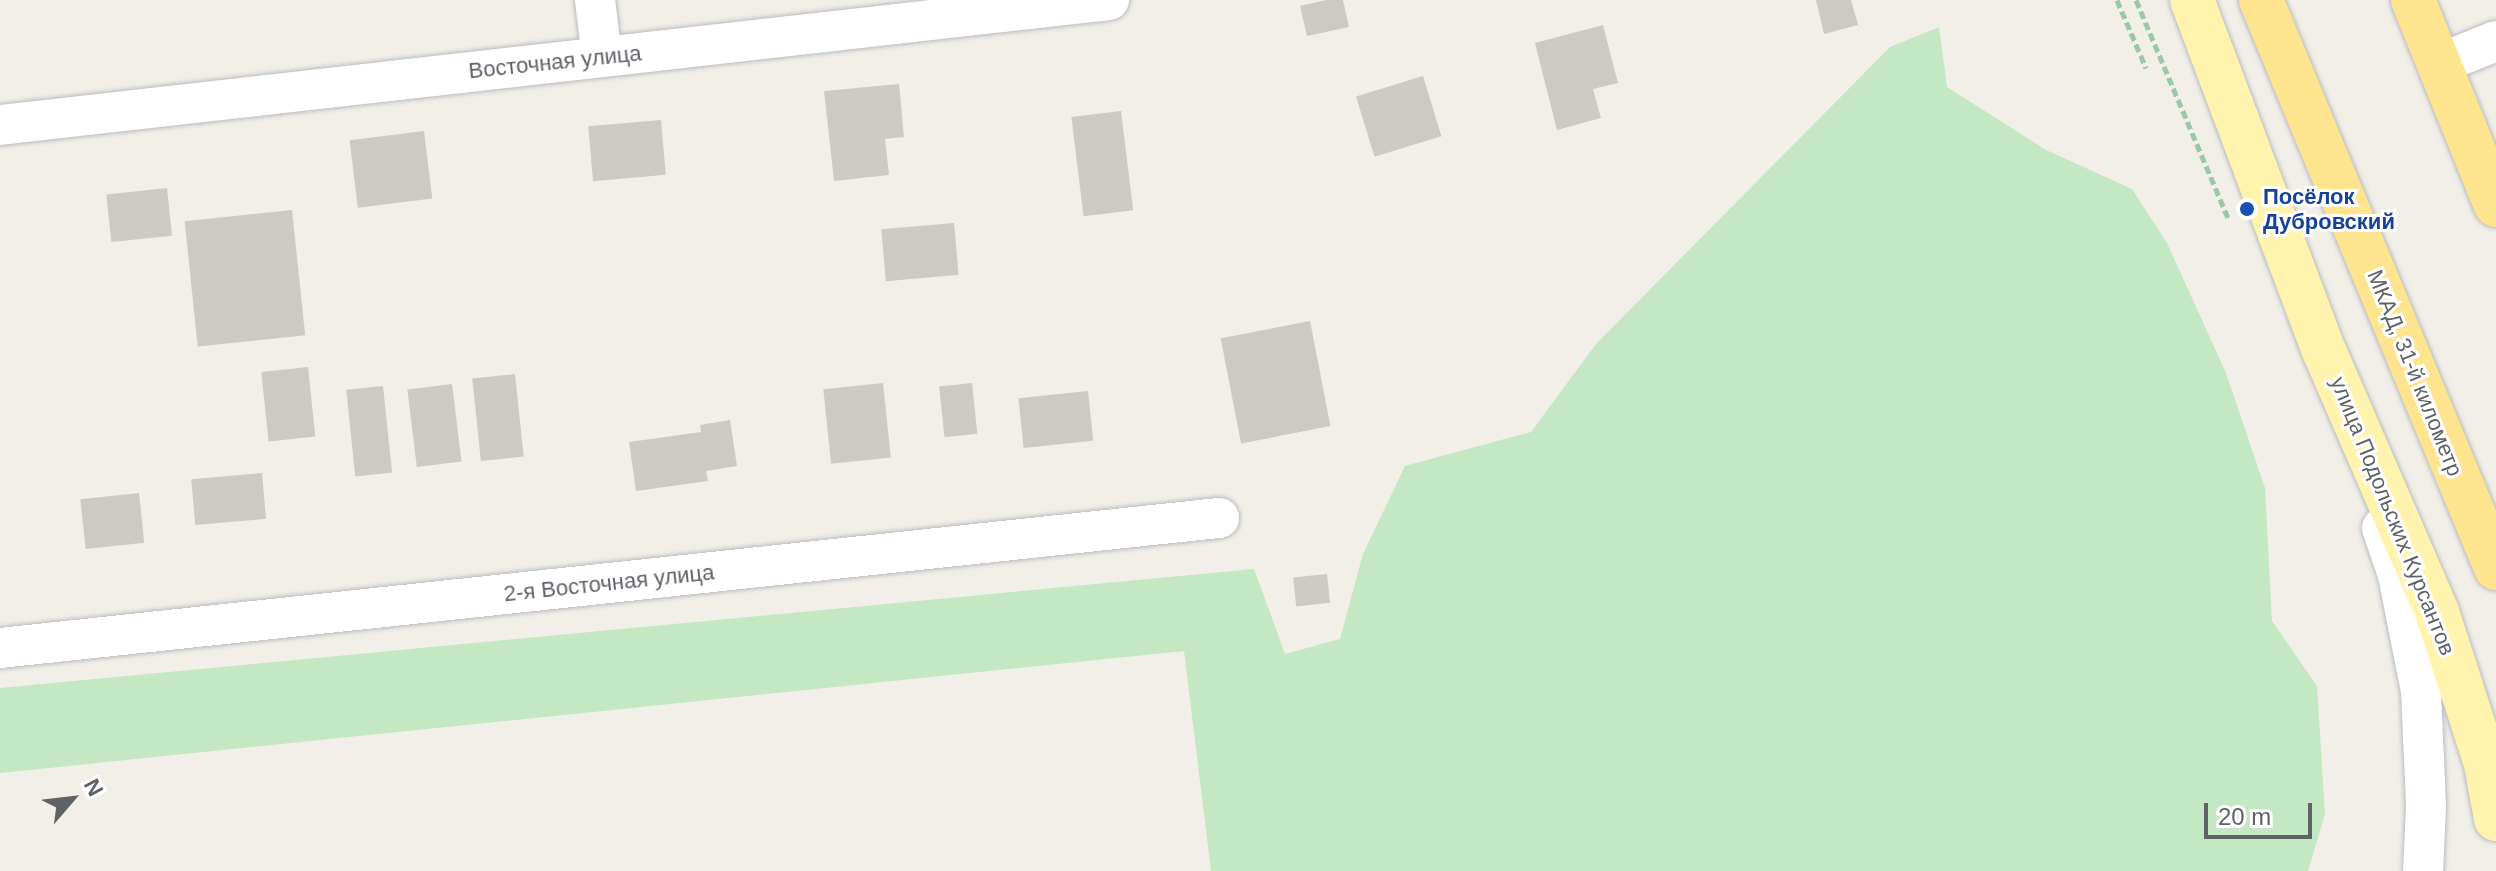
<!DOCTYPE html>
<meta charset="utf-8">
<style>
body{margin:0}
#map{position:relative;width:2496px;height:871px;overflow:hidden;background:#f1efe7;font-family:Helvetica,sans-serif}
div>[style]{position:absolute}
.green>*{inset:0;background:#c3e8c3}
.building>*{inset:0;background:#cccac4;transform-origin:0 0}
.path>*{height:5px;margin-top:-2.5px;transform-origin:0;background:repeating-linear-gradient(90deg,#9ac8a8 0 8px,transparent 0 12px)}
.roads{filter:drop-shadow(0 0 2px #b9bcc0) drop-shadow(0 0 2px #b9bcc0)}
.minor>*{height:40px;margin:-20px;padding:0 20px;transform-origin:20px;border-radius:20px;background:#fff}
.major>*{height:44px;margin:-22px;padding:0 22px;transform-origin:22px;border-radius:22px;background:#fff3ad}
.highway>*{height:44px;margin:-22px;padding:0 22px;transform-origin:22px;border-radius:22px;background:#ffe48f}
.dots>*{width:22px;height:22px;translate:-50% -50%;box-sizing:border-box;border:4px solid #fff;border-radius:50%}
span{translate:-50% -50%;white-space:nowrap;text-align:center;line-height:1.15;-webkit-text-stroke:6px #fff;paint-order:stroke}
.street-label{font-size:22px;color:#5e6267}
.transit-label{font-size:22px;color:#164399;font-weight:700}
.left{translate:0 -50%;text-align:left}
.north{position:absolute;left:32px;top:759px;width:80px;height:80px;-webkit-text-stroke:6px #fff;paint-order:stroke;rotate:62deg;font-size:22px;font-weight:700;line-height:32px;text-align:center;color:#5e6267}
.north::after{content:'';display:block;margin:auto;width:28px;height:36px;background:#5e6267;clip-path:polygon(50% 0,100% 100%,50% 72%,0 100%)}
.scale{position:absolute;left:2204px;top:803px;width:108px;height:36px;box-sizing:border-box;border:4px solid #5e6267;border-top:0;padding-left:10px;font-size:24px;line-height:28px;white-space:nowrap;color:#5e6267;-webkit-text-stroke:6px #fff;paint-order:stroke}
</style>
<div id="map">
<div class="green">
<i style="clip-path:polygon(1939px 27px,1947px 87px,2046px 150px,2132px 189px,2167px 243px,2226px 373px,2265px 488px,2272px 621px,2317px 686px,2325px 814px,2308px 871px,1211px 871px,1184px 651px,0 773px,0 688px,1254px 569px,1285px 654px,1340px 639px,1363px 554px,1405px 466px,1531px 432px,1596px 344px,1890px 47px)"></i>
</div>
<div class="building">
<i style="clip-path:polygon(1326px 0,1343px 0,1349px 27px,1307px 36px,1300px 6px)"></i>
<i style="clip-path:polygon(1816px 0,1851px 0,1858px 25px,1824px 34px)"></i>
<i style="clip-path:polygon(1603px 25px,1618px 83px,1593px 89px,1601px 118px,1557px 130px,1535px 43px)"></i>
<i style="left:1423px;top:76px;width:63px;height:70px;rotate:73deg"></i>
<i style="clip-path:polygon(899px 84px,904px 137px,885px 139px,889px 175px,834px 181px,824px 91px)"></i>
<i style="left:1121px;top:111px;width:100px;height:50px;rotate:83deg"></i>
<i style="left:661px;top:120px;width:55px;height:73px;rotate:85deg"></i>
<i style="left:424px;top:131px;width:68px;height:75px;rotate:83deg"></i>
<i style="left:167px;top:188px;width:48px;height:61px;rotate:84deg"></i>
<i style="left:292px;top:210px;width:126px;height:108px;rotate:84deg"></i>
<i style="left:954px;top:223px;width:52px;height:73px;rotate:85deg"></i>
<i style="left:1310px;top:321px;width:107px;height:91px;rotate:79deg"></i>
<i style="left:308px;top:367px;width:70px;height:47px;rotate:84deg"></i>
<i style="left:515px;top:374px;width:83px;height:43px;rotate:84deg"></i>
<i style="left:883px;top:383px;width:75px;height:60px;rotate:84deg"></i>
<i style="left:972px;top:383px;width:51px;height:33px;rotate:84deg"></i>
<i style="left:452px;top:384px;width:78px;height:45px;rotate:83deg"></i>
<i style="left:383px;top:386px;width:87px;height:37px;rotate:84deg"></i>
<i style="left:1088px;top:391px;width:50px;height:70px;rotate:84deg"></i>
<i style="clip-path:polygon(730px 420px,737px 466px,706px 471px,708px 481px,636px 491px,629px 442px,701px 432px,700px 425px)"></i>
<i style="left:262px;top:473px;width:46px;height:71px;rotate:85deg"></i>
<i style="left:139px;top:493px;width:50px;height:59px;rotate:84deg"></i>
<i style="left:1327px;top:574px;width:29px;height:34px;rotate:84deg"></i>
</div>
<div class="path">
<i style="left:2117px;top:0;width:74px;rotate:66.9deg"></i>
<i style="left:2136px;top:0;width:239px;rotate:67.1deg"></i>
</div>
<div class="roads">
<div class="minor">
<i style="left:595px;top:0;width:57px;rotate:83deg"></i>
<i style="left:2439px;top:64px;width:61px;rotate:-22deg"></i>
<i style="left:0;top:125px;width:1116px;rotate:-6.43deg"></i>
<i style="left:2382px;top:528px;width:50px;rotate:71.2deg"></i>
<i style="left:2398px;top:575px;width:118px;rotate:78.8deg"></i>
<i style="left:2421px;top:691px;width:115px;rotate:87.5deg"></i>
<i style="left:2426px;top:806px;width:65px;rotate:92.6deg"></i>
<i style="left:0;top:648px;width:1226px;rotate:-6.09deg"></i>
</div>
<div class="major">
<i style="left:2192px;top:0;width:377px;rotate:69.4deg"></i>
<i style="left:2325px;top:353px;width:282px;rotate:66.6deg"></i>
<i style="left:2437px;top:612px;width:160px;rotate:72.1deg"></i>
<i style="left:2486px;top:764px;width:56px;rotate:79.7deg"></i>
</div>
<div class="highway">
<i style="left:2261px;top:0;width:615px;rotate:67.52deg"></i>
<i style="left:2413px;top:0;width:221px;rotate:68deg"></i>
</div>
</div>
<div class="dots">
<i style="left:2247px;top:209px;background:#1a4fb4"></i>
</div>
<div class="street-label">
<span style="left:555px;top:62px;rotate:-6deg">Восточная улица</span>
<span style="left:2415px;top:373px;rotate:68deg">МКАД, 31-й километр</span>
<span style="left:2393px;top:516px;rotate:68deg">улица Подольских Курсантов</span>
<span style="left:609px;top:583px;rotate:-6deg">2-я Восточная улица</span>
</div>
<div class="transit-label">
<span class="left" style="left:2263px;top:209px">Посёлок<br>Дубровский</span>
</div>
<div class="north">N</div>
<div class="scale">20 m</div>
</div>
